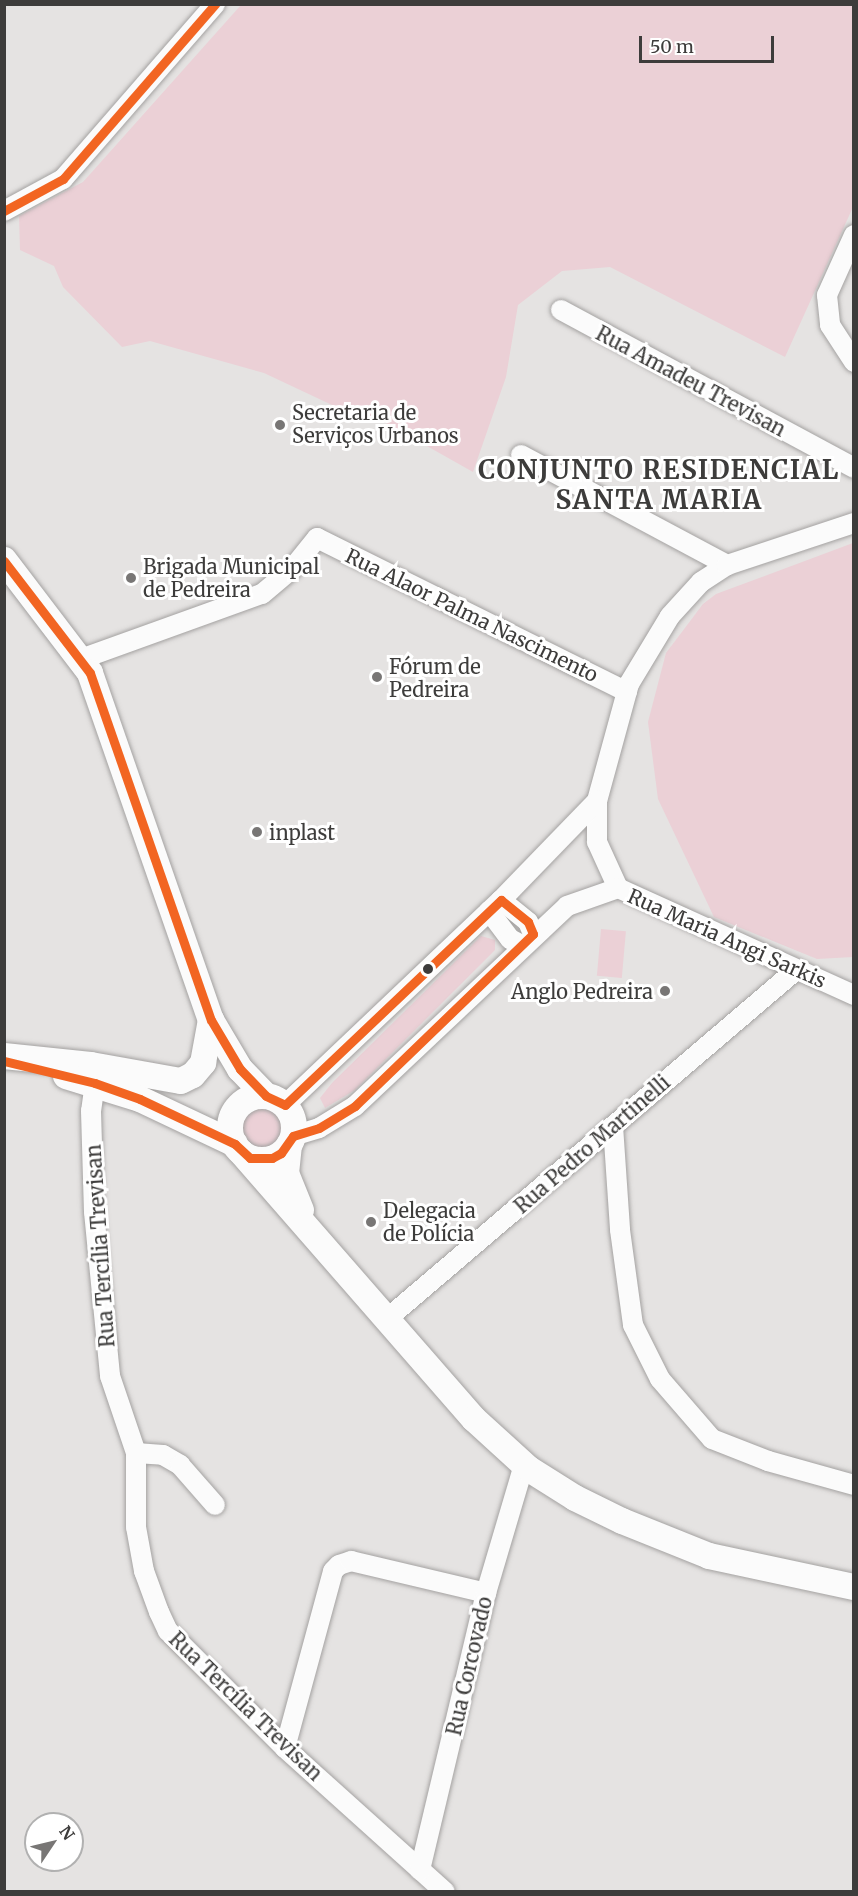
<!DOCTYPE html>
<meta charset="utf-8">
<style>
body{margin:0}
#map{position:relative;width:858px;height:1896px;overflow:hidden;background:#e5e3e2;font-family:Merriweather,serif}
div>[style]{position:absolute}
.green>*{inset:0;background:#ebd0d6;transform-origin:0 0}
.round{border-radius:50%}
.roads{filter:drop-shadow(0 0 2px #a4a2a1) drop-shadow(0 0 2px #a4a2a1)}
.minor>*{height:20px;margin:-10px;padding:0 10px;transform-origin:10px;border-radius:10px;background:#fbfbfb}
.major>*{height:26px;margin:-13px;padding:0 13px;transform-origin:13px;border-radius:13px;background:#fbfbfb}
.major>.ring{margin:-13px;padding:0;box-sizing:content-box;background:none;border:26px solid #fbfbfb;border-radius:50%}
.bus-1>*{height:9px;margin:-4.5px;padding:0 4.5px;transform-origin:4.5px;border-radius:4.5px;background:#f26522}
.dots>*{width:16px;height:16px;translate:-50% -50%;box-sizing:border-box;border:3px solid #fff;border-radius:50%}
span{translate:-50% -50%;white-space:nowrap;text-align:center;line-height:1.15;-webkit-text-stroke:6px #fff;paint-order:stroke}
.street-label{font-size:20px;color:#3d3c3b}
.poi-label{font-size:20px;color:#3d3c3b}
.left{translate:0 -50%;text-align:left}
.right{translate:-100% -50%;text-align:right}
.district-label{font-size:26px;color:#3d3c3b;font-weight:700;letter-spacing:1.5px}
.frame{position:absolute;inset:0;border:6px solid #3d3c3b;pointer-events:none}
.north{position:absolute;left:24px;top:1812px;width:60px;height:60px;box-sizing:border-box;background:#fff;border:2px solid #b1b1b1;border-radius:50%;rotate:55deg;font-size:16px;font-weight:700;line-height:24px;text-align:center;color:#3d3c3b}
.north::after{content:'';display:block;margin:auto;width:21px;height:27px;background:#787675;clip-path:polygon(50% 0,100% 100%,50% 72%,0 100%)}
.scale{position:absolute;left:639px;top:36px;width:135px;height:27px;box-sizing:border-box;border:3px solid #3d3c3b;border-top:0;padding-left:8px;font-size:18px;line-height:21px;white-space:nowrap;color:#3d3c3b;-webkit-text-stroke:4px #fff;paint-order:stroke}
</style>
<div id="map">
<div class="green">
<i style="clip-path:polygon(241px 5px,853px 5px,853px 207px,785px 357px,610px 267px,562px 271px,518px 305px,506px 377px,473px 472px,379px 419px,349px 413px,264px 373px,150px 341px,122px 347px,63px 287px,54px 266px,20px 250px,19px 216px,83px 182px)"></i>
<i style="clip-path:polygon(853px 543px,853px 957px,817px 959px,714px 917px,658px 799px,648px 722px,666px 653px,703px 604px,716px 594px)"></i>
<i style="left:601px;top:929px;width:25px;height:47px;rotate:5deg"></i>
<i style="clip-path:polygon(481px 936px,495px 940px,495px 950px,355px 1090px,325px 1108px,320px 1098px,332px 1083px)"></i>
<i class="round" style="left:240px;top:1105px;width:44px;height:44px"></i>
</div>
<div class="roads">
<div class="minor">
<i style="left:4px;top:211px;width:67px;rotate:-28.5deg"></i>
<i style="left:63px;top:179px;width:232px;rotate:-49deg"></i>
<i style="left:854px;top:235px;width:66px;rotate:114.2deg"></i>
<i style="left:827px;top:295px;width:30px;rotate:84deg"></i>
<i style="left:830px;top:325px;width:44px;rotate:57deg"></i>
<i style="left:561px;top:310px;width:333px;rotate:28.3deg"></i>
<i style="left:521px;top:455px;width:234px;rotate:28.1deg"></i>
<i style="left:81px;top:659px;width:192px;rotate:-19.8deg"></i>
<i style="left:262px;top:594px;width:39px;rotate:-40deg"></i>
<i style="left:292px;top:569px;width:40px;rotate:-51deg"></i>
<i style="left:317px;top:538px;width:346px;rotate:26.4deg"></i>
<i style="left:618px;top:888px;width:51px;rotate:-114.5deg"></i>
<i style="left:597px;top:842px;width:41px;rotate:-90deg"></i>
<i style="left:597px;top:801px;width:121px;rotate:-74.7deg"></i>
<i style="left:629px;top:684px;width:79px;rotate:-58.9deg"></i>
<i style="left:670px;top:616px;width:46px;rotate:-47.6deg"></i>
<i style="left:701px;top:582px;width:31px;rotate:-33deg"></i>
<i style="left:727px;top:565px;width:134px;rotate:-18.3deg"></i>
<i style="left:501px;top:900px;width:35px;rotate:39deg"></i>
<i style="left:528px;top:922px;width:13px;rotate:67deg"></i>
<i style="left:489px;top:911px;width:35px;rotate:53deg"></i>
<i style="left:510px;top:939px;width:13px;rotate:27deg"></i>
<i style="left:95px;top:1083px;width:28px;rotate:98deg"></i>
<i style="left:91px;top:1111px;width:101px;rotate:88.3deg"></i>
<i style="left:94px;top:1212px;width:165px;rotate:84.4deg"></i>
<i style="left:110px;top:1376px;width:81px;rotate:71.3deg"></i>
<i style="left:136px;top:1453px;width:74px;rotate:90deg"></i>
<i style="left:136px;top:1527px;width:45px;rotate:79.7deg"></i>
<i style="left:144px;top:1571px;width:44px;rotate:69.9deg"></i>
<i style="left:159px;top:1612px;width:21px;rotate:65deg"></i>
<i style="left:168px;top:1631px;width:165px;rotate:45deg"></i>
<i style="left:285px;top:1748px;width:215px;rotate:42deg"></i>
<i style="left:285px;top:1105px;width:298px;rotate:-43.5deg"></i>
<i style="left:501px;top:900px;width:138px;rotate:-45.9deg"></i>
<i style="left:613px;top:1126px;width:104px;rotate:86.1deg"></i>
<i style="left:620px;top:1230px;width:96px;rotate:82.2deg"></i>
<i style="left:633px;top:1325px;width:60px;rotate:63.4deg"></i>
<i style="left:660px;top:1379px;width:79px;rotate:49.1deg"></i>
<i style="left:712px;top:1439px;width:60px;rotate:21.4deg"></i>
<i style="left:768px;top:1461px;width:89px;rotate:15.6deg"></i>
<i style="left:293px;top:1136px;width:27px;rotate:-17deg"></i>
<i style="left:319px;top:1128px;width:42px;rotate:-31.4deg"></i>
<i style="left:355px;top:1106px;width:291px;rotate:-43.3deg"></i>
<i style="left:567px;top:906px;width:54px;rotate:-19.4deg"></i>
<i style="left:618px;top:888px;width:259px;rotate:24.4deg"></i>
<i style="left:388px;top:1318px;width:536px;rotate:-40.46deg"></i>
<i style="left:136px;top:1453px;width:27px;rotate:4deg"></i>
<i style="left:163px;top:1455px;width:20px;rotate:30deg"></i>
<i style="left:180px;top:1465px;width:53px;rotate:48.8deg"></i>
<i style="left:285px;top:1748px;width:183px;rotate:-74.8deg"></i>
<i style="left:333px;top:1571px;width:8px;rotate:-45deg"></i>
<i style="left:339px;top:1565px;width:13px;rotate:-18deg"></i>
<i style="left:351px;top:1561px;width:139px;rotate:13.3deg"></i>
<i style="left:420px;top:1870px;width:285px;rotate:-76.6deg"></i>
<i style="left:486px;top:1593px;width:134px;rotate:-73.5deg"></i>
</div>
<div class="major">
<i style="left:4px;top:560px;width:142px;rotate:52.7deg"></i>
<i style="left:90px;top:673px;width:367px;rotate:70.8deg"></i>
<i style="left:211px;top:1020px;width:57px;rotate:59.4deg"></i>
<i style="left:240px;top:1069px;width:37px;rotate:46deg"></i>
<i style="left:4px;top:1056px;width:87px;rotate:5.9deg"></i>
<i style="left:91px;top:1065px;width:91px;rotate:10.1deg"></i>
<i style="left:181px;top:1081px;width:13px;rotate:-27deg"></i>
<i style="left:193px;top:1075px;width:16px;rotate:-50deg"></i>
<i style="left:203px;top:1063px;width:44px;rotate:-79.5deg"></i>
<i style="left:66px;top:1076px;width:77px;rotate:17.3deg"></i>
<i style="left:140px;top:1099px;width:105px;rotate:25.3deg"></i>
<i class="ring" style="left:230px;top:1096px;width:38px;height:38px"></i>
<i style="left:289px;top:1145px;width:28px;rotate:96deg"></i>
<i style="left:286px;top:1173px;width:40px;rotate:68deg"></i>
<i style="left:241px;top:1152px;width:354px;rotate:48.9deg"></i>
<i style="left:474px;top:1419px;width:74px;rotate:42.3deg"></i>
<i style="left:529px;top:1469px;width:54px;rotate:32.2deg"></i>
<i style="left:575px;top:1498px;width:52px;rotate:26.1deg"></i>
<i style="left:622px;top:1521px;width:94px;rotate:21.9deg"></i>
<i style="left:709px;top:1556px;width:148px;rotate:12.1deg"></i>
</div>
</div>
<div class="bus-1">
<i style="left:4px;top:211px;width:67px;rotate:-28.5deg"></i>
<i style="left:63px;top:179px;width:232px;rotate:-49deg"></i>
<i style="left:4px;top:561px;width:141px;rotate:52.5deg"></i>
<i style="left:90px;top:673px;width:367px;rotate:70.8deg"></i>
<i style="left:211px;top:1020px;width:57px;rotate:59.4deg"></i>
<i style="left:240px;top:1069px;width:37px;rotate:46deg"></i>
<i style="left:266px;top:1096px;width:21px;rotate:25deg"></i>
<i style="left:285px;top:1105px;width:298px;rotate:-43.5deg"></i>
<i style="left:501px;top:900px;width:35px;rotate:39deg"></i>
<i style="left:528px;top:922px;width:13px;rotate:67deg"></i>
<i style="left:533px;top:934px;width:248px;rotate:136deg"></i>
<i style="left:355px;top:1106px;width:42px;rotate:148.6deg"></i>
<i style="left:319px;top:1128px;width:27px;rotate:163deg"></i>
<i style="left:293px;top:1136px;width:21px;rotate:125deg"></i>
<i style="left:281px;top:1153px;width:10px;rotate:151deg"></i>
<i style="left:272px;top:1158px;width:22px;rotate:180deg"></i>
<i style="left:250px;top:1158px;width:21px;rotate:-137deg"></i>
<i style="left:235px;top:1144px;width:105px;rotate:-154.7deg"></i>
<i style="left:140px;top:1099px;width:48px;rotate:-160.4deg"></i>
<i style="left:95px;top:1083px;width:94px;rotate:-166.4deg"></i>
</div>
<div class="dots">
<i style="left:280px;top:425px;background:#787675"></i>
<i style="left:131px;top:578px;background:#787675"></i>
<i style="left:377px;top:677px;background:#787675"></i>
<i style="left:257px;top:832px;background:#787675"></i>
<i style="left:428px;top:969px;background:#3d3c3b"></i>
<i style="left:665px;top:991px;background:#787675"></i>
<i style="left:371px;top:1222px;background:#787675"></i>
</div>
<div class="street-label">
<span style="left:691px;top:381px;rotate:28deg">Rua Amadeu Trevisan</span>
<span style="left:472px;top:615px;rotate:26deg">Rua Alaor Palma Nascimento</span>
<span style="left:727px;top:938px;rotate:24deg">Rua Maria Angi Sarkis</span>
<span style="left:592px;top:1144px;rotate:-41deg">Rua Pedro Martinelli</span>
<span style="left:100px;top:1246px;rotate:-94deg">Rua Tercília Trevisan</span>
<span style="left:469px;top:1666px;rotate:-77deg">Rua Corcovado</span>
<span style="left:246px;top:1706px;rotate:44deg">Rua Tercília Trevisan</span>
</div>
<div class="poi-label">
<span class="left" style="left:292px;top:424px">Secretaria de<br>Serviços Urbanos</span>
<span class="left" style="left:143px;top:578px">Brigada Municipal<br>de Pedreira</span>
<span class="left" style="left:389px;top:678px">Fórum de<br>Pedreira</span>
<span class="left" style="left:269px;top:832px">inplast</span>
<span class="right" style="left:653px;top:991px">Anglo Pedreira</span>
<span class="left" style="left:383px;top:1222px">Delegacia<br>de Polícia</span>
</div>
<div class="district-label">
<span style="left:659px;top:485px">CONJUNTO RESIDENCIAL<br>SANTA MARIA</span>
</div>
<div class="frame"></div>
<div class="north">N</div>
<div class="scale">50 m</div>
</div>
